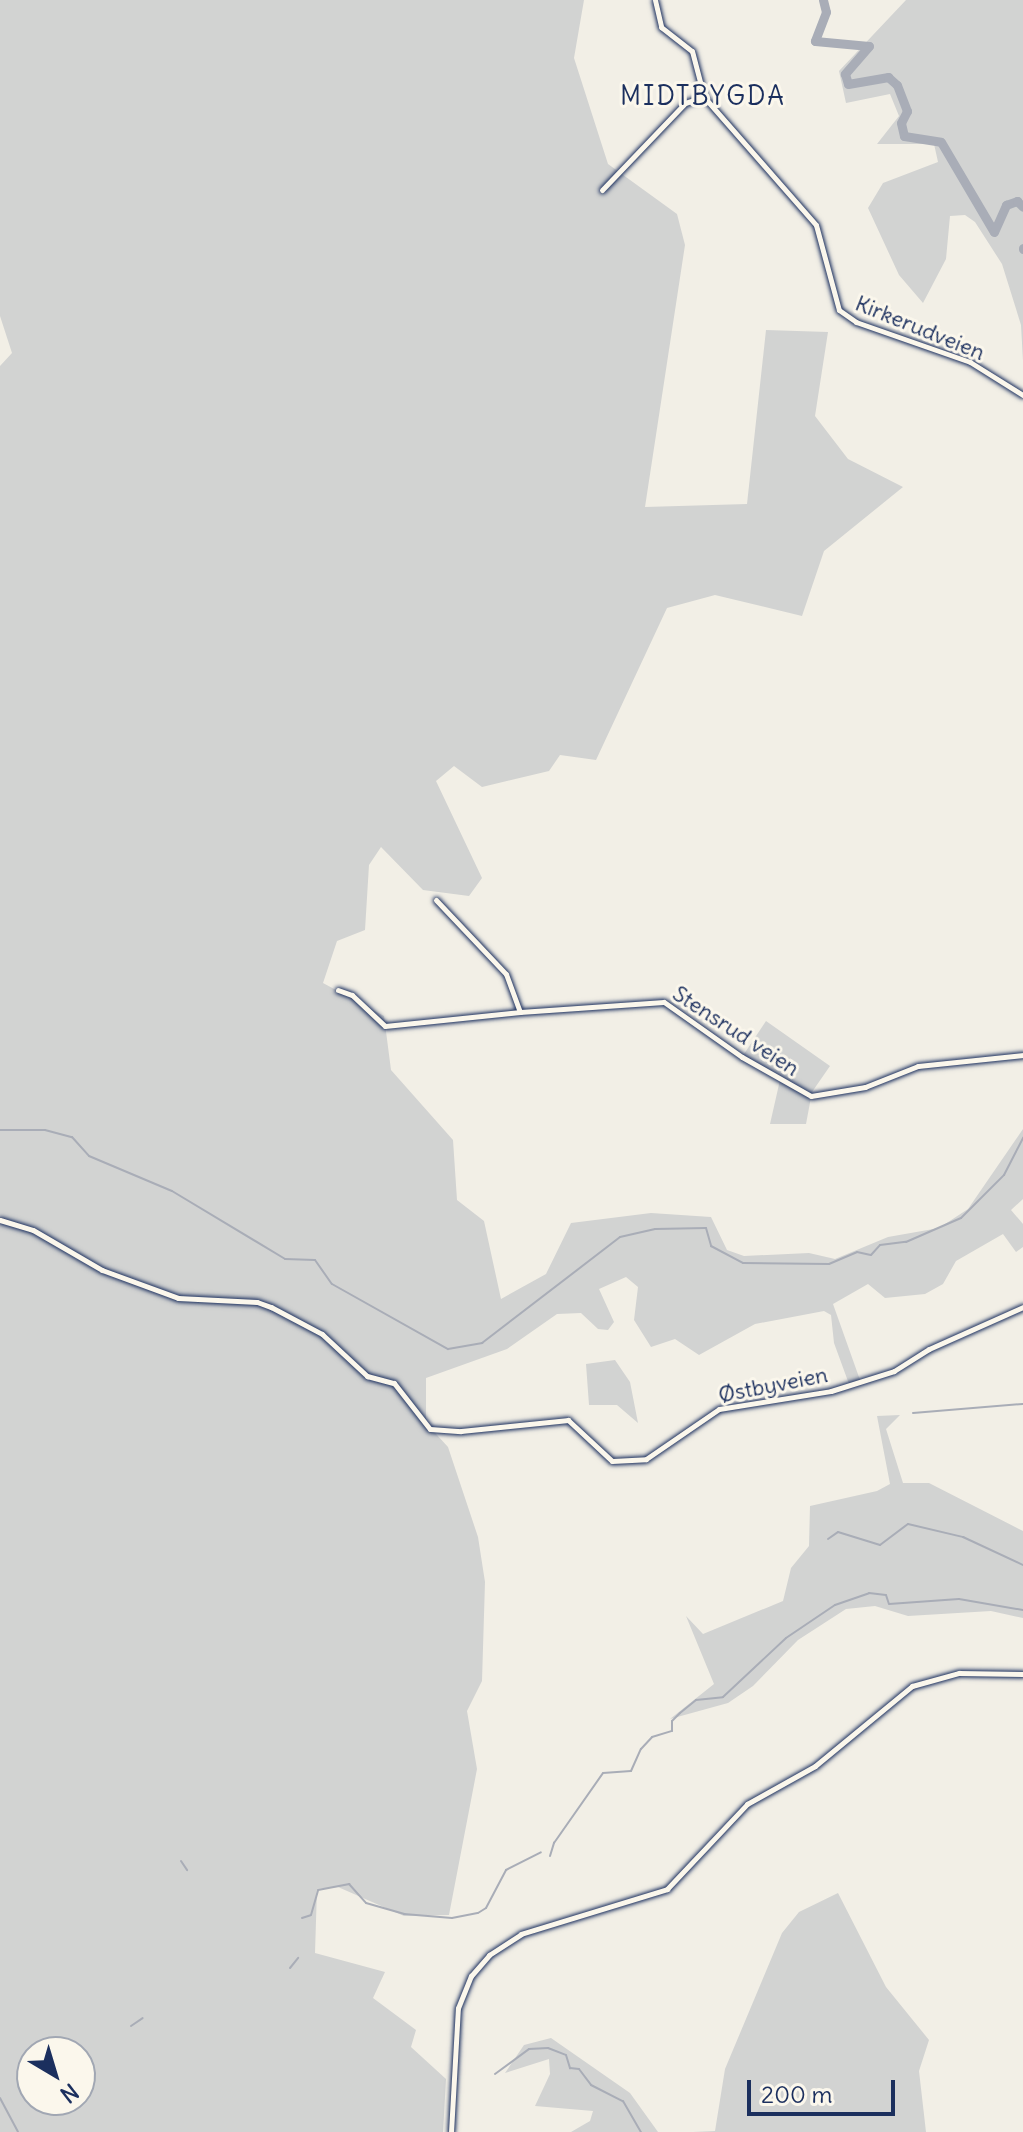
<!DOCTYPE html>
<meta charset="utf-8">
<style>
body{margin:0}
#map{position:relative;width:1023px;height:2132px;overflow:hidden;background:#f2efe6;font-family:Delius,sans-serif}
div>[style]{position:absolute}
.green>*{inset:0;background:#d2d3d2}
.stream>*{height:2px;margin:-1px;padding:0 1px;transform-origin:1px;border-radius:1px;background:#a9adb7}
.river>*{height:9px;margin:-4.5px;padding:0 4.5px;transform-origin:4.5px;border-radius:4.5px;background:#a9adb7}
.roads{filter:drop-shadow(0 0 2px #1b2f5e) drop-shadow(0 0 2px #1b2f5e)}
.street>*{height:5px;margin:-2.5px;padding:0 2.5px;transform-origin:2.5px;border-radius:2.5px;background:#fbf7ec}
span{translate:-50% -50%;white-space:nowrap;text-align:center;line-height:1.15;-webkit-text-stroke:6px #fbf7ec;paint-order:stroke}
.street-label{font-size:22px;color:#1b2f5e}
.quarter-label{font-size:26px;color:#1b2f5e;letter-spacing:2px}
.north{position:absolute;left:16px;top:2036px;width:80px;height:80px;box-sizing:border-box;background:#fbf7ec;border:2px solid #a1a7b3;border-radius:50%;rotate:142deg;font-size:22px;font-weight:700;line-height:32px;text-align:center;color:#1b2f5e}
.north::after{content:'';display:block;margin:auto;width:28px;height:36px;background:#1b2f5e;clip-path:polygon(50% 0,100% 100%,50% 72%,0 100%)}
.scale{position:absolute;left:747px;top:2080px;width:148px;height:36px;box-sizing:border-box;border:4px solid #1b2f5e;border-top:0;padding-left:10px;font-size:24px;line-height:28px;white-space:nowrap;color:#1b2f5e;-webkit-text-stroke:6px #fbf7ec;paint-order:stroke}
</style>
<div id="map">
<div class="green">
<i style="clip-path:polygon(evenodd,0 0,584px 0,574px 58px,608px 164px,677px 214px,685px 245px,645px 507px,747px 504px,766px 330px,828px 332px,815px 416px,848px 459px,903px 487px,824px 551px,802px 616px,715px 595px,667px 608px,596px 760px,560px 755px,549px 771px,482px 787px,454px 766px,436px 781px,482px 878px,469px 896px,423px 890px,381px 847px,369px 865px,365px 930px,337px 941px,323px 983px,384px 1016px,391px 1070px,453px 1140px,457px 1200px,484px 1221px,501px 1299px,546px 1274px,571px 1223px,651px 1213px,711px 1217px,727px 1250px,744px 1256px,809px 1253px,835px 1259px,888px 1237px,939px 1228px,968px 1209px,1023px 1129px,1023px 1199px,1011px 1210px,1023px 1224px,1023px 1247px,1016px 1252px,1003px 1234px,956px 1261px,943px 1284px,925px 1294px,885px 1298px,868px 1284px,833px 1304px,860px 1380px,849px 1384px,834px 1343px,831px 1315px,824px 1311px,755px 1324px,699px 1355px,675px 1339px,651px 1347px,634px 1320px,638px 1287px,626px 1277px,599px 1289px,614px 1322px,608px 1330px,598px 1329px,581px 1313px,557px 1314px,507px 1349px,426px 1378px,426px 1423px,448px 1447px,478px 1537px,485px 1582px,482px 1681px,467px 1711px,477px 1769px,449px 1915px,404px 1916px,338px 1887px,317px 1889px,315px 1953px,385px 1972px,373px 1998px,416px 2030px,411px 2047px,446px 2079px,443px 2132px,0 2132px,0 366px,12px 353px,0 316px,0 0,32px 2052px,80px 2052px,80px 2100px,32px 2100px,32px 2052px)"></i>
<i style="clip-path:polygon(906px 0,1023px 0,1023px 361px,1021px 325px,1002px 264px,975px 222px,965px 215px,950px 216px,946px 259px,923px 303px,899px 275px,868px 208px,883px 183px,938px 162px,934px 144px,877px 144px,899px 116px,890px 94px,846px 103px,839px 71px)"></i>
<i style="clip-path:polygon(766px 1021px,830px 1066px,812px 1092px,806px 1124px,770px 1124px,780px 1080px,742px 1057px)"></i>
<i style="clip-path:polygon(615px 1360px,630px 1382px,638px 1423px,617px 1405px,589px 1405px,586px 1364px)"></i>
<i style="clip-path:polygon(900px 1415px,886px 1429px,903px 1483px,929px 1483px,1023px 1531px,1023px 1618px,991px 1611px,908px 1616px,875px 1606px,846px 1609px,798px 1640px,753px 1686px,728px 1703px,670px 1719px,714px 1684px,686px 1616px,703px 1634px,783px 1601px,791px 1568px,809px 1546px,810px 1506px,877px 1491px,890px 1484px,877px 1416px)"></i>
<i style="clip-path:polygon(838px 1893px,886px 1987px,929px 2040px,919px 2071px,926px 2132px,693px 2132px,715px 2131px,725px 2069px,782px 1933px,799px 1912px)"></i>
<i style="clip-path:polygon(551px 2038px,630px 2093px,658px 2132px,571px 2132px,590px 2121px,593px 2111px,535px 2106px,550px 2074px,549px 2059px,505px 2073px,524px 2045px)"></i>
</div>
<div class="stream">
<i style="left:0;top:1130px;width:45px"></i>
<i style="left:45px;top:1130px;width:28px;rotate:15deg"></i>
<i style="left:72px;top:1137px;width:25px;rotate:48deg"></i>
<i style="left:89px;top:1156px;width:90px;rotate:22.9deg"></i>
<i style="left:172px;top:1191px;width:132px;rotate:31deg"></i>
<i style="left:285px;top:1259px;width:30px;rotate:2deg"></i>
<i style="left:315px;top:1260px;width:29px;rotate:55deg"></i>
<i style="left:332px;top:1284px;width:133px;rotate:29.3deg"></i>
<i style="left:448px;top:1349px;width:35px;rotate:-10deg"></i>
<i style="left:482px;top:1343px;width:174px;rotate:-37.5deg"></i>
<i style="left:620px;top:1237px;width:36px;rotate:-13deg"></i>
<i style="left:655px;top:1229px;width:51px;rotate:-1.1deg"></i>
<i style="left:706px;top:1228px;width:19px;rotate:74deg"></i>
<i style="left:711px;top:1246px;width:36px;rotate:28deg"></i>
<i style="left:743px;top:1263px;width:86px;rotate:0.7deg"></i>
<i style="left:829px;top:1264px;width:30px;rotate:-23deg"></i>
<i style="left:857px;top:1252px;width:14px;rotate:12deg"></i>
<i style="left:871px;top:1255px;width:13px;rotate:-48deg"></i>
<i style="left:880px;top:1245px;width:26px;rotate:-7deg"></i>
<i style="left:906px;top:1242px;width:60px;rotate:-23.6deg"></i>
<i style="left:961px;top:1218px;width:61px;rotate:-45deg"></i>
<i style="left:1004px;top:1175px;width:42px;rotate:-62.8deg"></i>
<i style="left:913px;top:1413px;width:110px;rotate:-4.7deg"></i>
<i style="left:828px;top:1539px;width:12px;rotate:-35deg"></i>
<i style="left:838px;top:1532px;width:44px;rotate:17.2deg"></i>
<i style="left:880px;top:1545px;width:35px;rotate:-37deg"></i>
<i style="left:908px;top:1524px;width:57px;rotate:13.3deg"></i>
<i style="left:963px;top:1537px;width:66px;rotate:25deg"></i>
<i style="left:550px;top:1856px;width:14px;rotate:-73deg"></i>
<i style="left:554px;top:1843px;width:85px;rotate:-55deg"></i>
<i style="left:603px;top:1773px;width:28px;rotate:-4deg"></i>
<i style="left:631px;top:1771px;width:24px;rotate:-66deg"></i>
<i style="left:641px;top:1749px;width:16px;rotate:-47deg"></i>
<i style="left:652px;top:1737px;width:21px;rotate:-17deg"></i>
<i style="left:672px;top:1731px;width:10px;rotate:-90deg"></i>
<i style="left:672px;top:1721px;width:11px;rotate:-45deg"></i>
<i style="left:680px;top:1713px;width:21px;rotate:-39deg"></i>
<i style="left:696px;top:1700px;width:27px;rotate:-6deg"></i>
<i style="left:723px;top:1697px;width:86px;rotate:-43.1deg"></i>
<i style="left:786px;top:1638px;width:59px;rotate:-34deg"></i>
<i style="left:835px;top:1605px;width:36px;rotate:-19deg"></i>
<i style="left:869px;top:1593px;width:17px;rotate:7deg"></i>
<i style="left:886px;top:1595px;width:9px;rotate:72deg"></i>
<i style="left:889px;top:1604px;width:70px;rotate:-4.1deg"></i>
<i style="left:959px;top:1599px;width:65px;rotate:9.8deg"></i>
<i style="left:181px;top:1861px;width:11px;rotate:56deg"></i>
<i style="left:302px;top:1918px;width:9px;rotate:-18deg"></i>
<i style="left:311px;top:1915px;width:26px;rotate:-74deg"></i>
<i style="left:318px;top:1890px;width:32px;rotate:-11deg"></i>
<i style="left:349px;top:1884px;width:25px;rotate:48deg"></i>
<i style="left:366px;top:1903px;width:40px;rotate:16deg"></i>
<i style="left:404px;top:1914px;width:48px;rotate:4.8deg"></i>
<i style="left:452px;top:1918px;width:26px;rotate:-11deg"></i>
<i style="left:478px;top:1913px;width:9px;rotate:-32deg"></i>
<i style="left:486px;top:1908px;width:43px;rotate:-62.2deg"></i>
<i style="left:506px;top:1870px;width:39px;rotate:-27deg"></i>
<i style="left:290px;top:1968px;width:13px;rotate:-51deg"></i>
<i style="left:131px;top:2026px;width:14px;rotate:-34deg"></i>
<i style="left:495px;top:2074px;width:42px;rotate:-36.3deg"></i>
<i style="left:529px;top:2049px;width:19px;rotate:-3deg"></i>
<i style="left:548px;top:2048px;width:19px;rotate:21deg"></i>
<i style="left:566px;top:2055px;width:14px;rotate:73deg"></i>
<i style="left:570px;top:2068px;width:9px;rotate:6deg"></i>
<i style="left:579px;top:2069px;width:20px;rotate:53deg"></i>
<i style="left:591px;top:2085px;width:36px;rotate:27deg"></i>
<i style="left:623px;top:2101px;width:36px;rotate:60deg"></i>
<i style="left:0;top:2098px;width:38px;rotate:62deg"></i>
</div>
<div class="river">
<i style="left:823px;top:0;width:12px;rotate:76deg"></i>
<i style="left:826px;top:12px;width:31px;rotate:111deg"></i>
<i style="left:815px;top:41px;width:54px;rotate:5.3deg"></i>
<i style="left:869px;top:46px;width:37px;rotate:131deg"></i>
<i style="left:845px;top:74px;width:10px;rotate:73deg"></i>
<i style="left:848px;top:84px;width:41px;rotate:-9.9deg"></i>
<i style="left:888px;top:77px;width:12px;rotate:42deg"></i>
<i style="left:897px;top:85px;width:28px;rotate:69deg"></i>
<i style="left:907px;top:111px;width:13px;rotate:117deg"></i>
<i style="left:901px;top:123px;width:13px;rotate:77deg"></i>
<i style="left:904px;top:136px;width:37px;rotate:9deg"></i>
<i style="left:941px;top:142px;width:104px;rotate:59.5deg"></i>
<i style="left:994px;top:232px;width:30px;rotate:-66deg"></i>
<i style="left:1006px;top:205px;width:12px;rotate:-20deg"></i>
<i style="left:1017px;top:201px;width:8px;rotate:45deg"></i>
<i style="left:1023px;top:248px;width:1px;rotate:90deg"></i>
</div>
<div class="roads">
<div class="street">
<i style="left:655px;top:0;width:28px;rotate:77deg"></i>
<i style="left:661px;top:27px;width:39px;rotate:38deg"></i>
<i style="left:692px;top:51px;width:48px;rotate:75.4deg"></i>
<i style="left:704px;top:97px;width:170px;rotate:48.8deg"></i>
<i style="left:816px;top:225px;width:88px;rotate:74.9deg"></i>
<i style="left:839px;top:310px;width:21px;rotate:35deg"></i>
<i style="left:856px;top:322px;width:121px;rotate:19.3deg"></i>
<i style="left:970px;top:362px;width:62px;rotate:31.9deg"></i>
<i style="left:602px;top:190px;width:120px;rotate:-46.3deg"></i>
<i style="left:685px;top:103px;width:20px;rotate:-18deg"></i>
<i style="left:436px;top:900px;width:102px;rotate:46.6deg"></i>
<i style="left:506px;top:974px;width:40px;rotate:69.8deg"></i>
<i style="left:520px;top:1012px;width:144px;rotate:-4deg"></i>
<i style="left:664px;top:1002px;width:95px;rotate:35.2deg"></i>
<i style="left:742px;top:1057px;width:79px;rotate:29.5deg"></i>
<i style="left:811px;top:1096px;width:55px;rotate:-9.5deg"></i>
<i style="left:865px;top:1087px;width:57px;rotate:-21.6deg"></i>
<i style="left:918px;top:1066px;width:106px;rotate:-6deg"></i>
<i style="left:338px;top:990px;width:15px;rotate:20deg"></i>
<i style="left:352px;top:995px;width:45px;rotate:43.2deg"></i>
<i style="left:385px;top:1026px;width:136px;rotate:-5.9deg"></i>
<i style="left:0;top:1220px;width:34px;rotate:17deg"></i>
<i style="left:33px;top:1230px;width:80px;rotate:30.1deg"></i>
<i style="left:102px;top:1270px;width:81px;rotate:20.2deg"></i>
<i style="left:178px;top:1298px;width:79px;rotate:2.9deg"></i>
<i style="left:257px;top:1302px;width:15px;rotate:20deg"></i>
<i style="left:271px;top:1307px;width:58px;rotate:27.9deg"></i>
<i style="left:322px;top:1334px;width:62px;rotate:43deg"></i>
<i style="left:367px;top:1376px;width:28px;rotate:15deg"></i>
<i style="left:394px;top:1383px;width:58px;rotate:52deg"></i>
<i style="left:430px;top:1429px;width:31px;rotate:4deg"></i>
<i style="left:461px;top:1431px;width:108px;rotate:-5.9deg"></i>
<i style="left:568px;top:1420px;width:60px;rotate:43deg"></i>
<i style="left:612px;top:1461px;width:34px;rotate:-3deg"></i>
<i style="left:646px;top:1459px;width:88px;rotate:-34.4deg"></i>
<i style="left:719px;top:1409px;width:113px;rotate:-9.1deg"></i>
<i style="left:831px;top:1391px;width:66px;rotate:-17.6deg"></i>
<i style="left:894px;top:1371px;width:41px;rotate:-32.2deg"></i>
<i style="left:929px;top:1349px;width:103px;rotate:-24.1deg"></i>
<i style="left:451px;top:2132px;width:124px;rotate:-86.8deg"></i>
<i style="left:458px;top:2008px;width:35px;rotate:-68deg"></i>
<i style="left:471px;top:1976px;width:28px;rotate:-49deg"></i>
<i style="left:489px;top:1955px;width:38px;rotate:-33deg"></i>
<i style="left:521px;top:1934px;width:153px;rotate:-17.1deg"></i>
<i style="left:667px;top:1889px;width:117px;rotate:-46.7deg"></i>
<i style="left:747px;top:1804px;width:78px;rotate:-29.2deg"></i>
<i style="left:815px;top:1766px;width:126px;rotate:-39.5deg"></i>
<i style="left:912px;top:1686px;width:49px;rotate:-15.5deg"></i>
<i style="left:959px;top:1673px;width:64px;rotate:0.9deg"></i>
</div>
</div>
<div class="street-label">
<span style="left:920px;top:328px;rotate:22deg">Kirkerudveien</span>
<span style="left:736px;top:1031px;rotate:33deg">Stensrud veien</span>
<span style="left:773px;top:1385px;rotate:-11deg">Østbyveien</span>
</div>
<div class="quarter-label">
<span style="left:703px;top:96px">MIDTBYGDA</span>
</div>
<div class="north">N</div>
<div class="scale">200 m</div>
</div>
